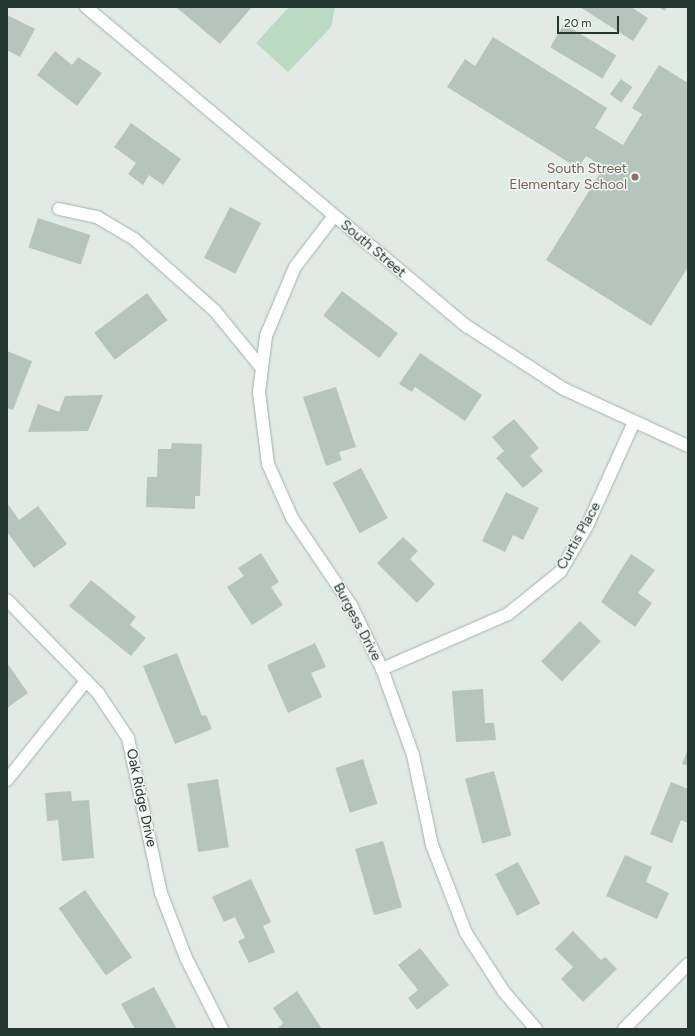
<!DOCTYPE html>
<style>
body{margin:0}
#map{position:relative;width:695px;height:1036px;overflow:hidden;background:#e1eae5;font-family:Figtree,sans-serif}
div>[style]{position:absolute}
.green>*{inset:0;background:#bcd9c2}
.building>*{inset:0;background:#b6c4be;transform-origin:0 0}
.roads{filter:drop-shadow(0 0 1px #a4b1ab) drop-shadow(0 0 1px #a4b1ab)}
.minor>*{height:12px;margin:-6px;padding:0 6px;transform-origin:6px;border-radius:6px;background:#fff}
.dots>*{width:11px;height:11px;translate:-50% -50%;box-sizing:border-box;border:2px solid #f1f7f3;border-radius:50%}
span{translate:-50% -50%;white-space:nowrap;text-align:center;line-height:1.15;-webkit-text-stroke:3px #f1f7f3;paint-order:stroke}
.education-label{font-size:14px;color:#785e54}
.right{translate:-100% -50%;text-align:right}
.street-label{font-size:14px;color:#233831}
.frame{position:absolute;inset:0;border:8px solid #233831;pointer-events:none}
.scale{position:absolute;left:557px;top:16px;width:62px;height:18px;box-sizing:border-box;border:2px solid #233831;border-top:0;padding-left:5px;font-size:12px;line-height:14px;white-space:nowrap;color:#233831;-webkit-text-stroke:3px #f1f7f3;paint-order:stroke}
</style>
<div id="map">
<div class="green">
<i style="clip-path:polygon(289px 7px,335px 7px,331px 27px,288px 72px,256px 43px)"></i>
</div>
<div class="building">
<i style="clip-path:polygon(176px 7px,252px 7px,220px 44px)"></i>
<i style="clip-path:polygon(580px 7px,631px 7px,648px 18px,633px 41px)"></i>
<i style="clip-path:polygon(658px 7px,667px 7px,665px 11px)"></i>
<i style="clip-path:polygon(7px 15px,35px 29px,20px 57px,7px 50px)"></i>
<i style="left:564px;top:24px;width:61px;height:27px;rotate:31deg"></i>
<i style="clip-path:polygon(493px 37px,607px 108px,595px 128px,623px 145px,642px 114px,632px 108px,659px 65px,688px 83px,688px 267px,651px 326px,546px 260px,604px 167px,586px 156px,578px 168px,447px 87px,465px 59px,475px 66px)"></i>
<i style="clip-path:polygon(55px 51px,72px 65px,78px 57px,102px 73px,77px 106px,37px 75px)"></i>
<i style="left:621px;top:79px;width:14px;height:19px;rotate:36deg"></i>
<i style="clip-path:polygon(131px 123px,181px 159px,163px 185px,149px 175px,143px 185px,128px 174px,136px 163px,114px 147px)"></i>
<i style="left:230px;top:207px;width:35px;height:57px;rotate:27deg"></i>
<i style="left:38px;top:218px;width:55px;height:31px;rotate:18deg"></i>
<i style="left:342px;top:291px;width:70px;height:31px;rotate:37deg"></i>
<i style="left:147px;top:293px;width:34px;height:66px;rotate:53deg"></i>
<i style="clip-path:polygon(7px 351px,32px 361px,13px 410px,7px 408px)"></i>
<i style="clip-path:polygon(420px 353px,482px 395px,465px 421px,415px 387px,412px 392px,399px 384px)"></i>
<i style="clip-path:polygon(336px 387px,356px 447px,339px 452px,342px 460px,326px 466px,303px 397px)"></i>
<i style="clip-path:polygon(103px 395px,88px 431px,28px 432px,38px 404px,59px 412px,65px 396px)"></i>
<i style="clip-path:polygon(514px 419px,539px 448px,530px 456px,543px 471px,523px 488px,496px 458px,504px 451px,492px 437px)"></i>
<i style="clip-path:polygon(172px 443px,202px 444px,200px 496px,195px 496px,195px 509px,146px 507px,147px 477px,157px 477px,158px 449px,171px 449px)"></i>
<i style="left:361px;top:468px;width:57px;height:32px;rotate:62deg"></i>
<i style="clip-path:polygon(506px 492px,539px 508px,523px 540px,513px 535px,505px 552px,482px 541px)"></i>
<i style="clip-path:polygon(7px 503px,19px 520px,38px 506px,67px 544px,34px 568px,7px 532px)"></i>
<i style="clip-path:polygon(403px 537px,418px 551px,410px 559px,435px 584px,417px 603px,377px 563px)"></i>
<i style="clip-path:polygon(261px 553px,279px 582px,271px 587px,283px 605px,252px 625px,227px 587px,244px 576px,238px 568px)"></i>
<i style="clip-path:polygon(631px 554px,655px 570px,638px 593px,652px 603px,635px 627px,601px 602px)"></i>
<i style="clip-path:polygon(91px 580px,136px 617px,130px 625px,146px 638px,131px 656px,69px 606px)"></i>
<i style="left:580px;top:621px;width:29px;height:56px;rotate:44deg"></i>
<i style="clip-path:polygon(315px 643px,326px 667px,311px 673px,322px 697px,288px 713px,267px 665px)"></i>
<i style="clip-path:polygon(177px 653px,202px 716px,206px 715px,212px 729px,175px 744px,143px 666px)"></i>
<i style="clip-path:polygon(7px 663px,28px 693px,7px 708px)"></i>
<i style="clip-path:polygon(483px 689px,485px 723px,494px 723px,496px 740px,456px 742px,452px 691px)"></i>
<i style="clip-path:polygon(688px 749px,688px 766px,682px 764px)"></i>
<i style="left:363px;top:759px;width:47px;height:29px;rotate:72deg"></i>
<i style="left:494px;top:771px;width:67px;height:30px;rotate:75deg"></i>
<i style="left:218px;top:779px;width:69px;height:31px;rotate:81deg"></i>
<i style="clip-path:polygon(671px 782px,688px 789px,688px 823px,681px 820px,672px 843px,650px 834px)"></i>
<i style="clip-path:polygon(71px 791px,72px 801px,89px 800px,94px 858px,62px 861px,58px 820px,47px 821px,45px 793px)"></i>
<i style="left:383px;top:841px;width:69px;height:29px;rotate:74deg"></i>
<i style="clip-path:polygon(625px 855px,652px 867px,646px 882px,669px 893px,657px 919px,606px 896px)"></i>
<i style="left:518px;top:862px;width:47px;height:26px;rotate:62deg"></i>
<i style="clip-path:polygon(251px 879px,271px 922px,263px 926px,275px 952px,249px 963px,238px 941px,245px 938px,235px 917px,224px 922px,212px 897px)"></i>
<i style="left:85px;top:890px;width:82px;height:32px;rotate:55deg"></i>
<i style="clip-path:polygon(573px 931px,601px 960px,605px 957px,617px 969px,583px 1002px,561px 979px,573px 967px,555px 949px)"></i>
<i style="clip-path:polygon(420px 948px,449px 985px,417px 1010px,408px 998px,418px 990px,398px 965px)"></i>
<i style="clip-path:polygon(154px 987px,177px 1029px,135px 1029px,121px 1004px)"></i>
<i style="clip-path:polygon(297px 991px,322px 1029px,277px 1029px,283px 1023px,273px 1008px)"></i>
</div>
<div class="roads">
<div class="minor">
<i style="left:86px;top:7px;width:498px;rotate:40deg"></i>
<i style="left:468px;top:327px;width:114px;rotate:32.9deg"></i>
<i style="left:564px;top:389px;width:136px;rotate:24.7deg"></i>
<i style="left:59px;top:209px;width:39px;rotate:12deg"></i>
<i style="left:97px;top:217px;width:43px;rotate:30.7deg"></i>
<i style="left:134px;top:239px;width:108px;rotate:41.6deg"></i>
<i style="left:215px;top:311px;width:71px;rotate:50.7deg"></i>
<i style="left:334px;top:216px;width:64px;rotate:127.4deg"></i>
<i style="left:295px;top:267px;width:75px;rotate:112.8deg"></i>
<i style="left:266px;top:336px;width:56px;rotate:97.1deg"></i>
<i style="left:259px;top:392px;width:73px;rotate:82.9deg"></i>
<i style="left:268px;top:464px;width:59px;rotate:66deg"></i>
<i style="left:292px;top:518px;width:105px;rotate:55.9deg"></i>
<i style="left:351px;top:605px;width:71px;rotate:64.2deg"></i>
<i style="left:382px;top:669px;width:91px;rotate:70.2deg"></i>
<i style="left:413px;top:755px;width:92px;rotate:78.1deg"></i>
<i style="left:432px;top:845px;width:94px;rotate:68.9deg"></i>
<i style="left:466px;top:933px;width:70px;rotate:57.2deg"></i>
<i style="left:504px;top:992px;width:49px;rotate:49.1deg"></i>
<i style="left:7px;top:600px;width:130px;rotate:45.6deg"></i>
<i style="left:98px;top:693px;width:54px;rotate:56.3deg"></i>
<i style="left:128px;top:738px;width:158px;rotate:78deg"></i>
<i style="left:161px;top:893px;width:70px;rotate:69deg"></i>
<i style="left:186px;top:958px;width:80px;rotate:63.1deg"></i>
<i style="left:382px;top:669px;width:137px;rotate:-23.6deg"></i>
<i style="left:508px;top:614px;width:67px;rotate:-38.9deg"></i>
<i style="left:560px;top:572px;width:53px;rotate:-59.6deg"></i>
<i style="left:587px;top:526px;width:112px;rotate:-65.7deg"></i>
<i style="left:7px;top:780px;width:127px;rotate:-51.4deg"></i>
<i style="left:624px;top:1029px;width:91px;rotate:-45.4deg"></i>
</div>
</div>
<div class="dots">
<i style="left:635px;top:177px;background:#8d6e63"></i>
</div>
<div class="education-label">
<span class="right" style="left:627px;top:177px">South Street<br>Elementary School</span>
</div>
<div class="street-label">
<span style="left:373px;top:249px;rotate:40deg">South Street</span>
<span style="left:579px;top:536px;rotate:-61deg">Curtis Place</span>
<span style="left:357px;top:622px;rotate:62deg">Burgess Drive</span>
<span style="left:141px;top:798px;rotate:78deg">Oak Ridge Drive</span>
</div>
<div class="frame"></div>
<div class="scale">20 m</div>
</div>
